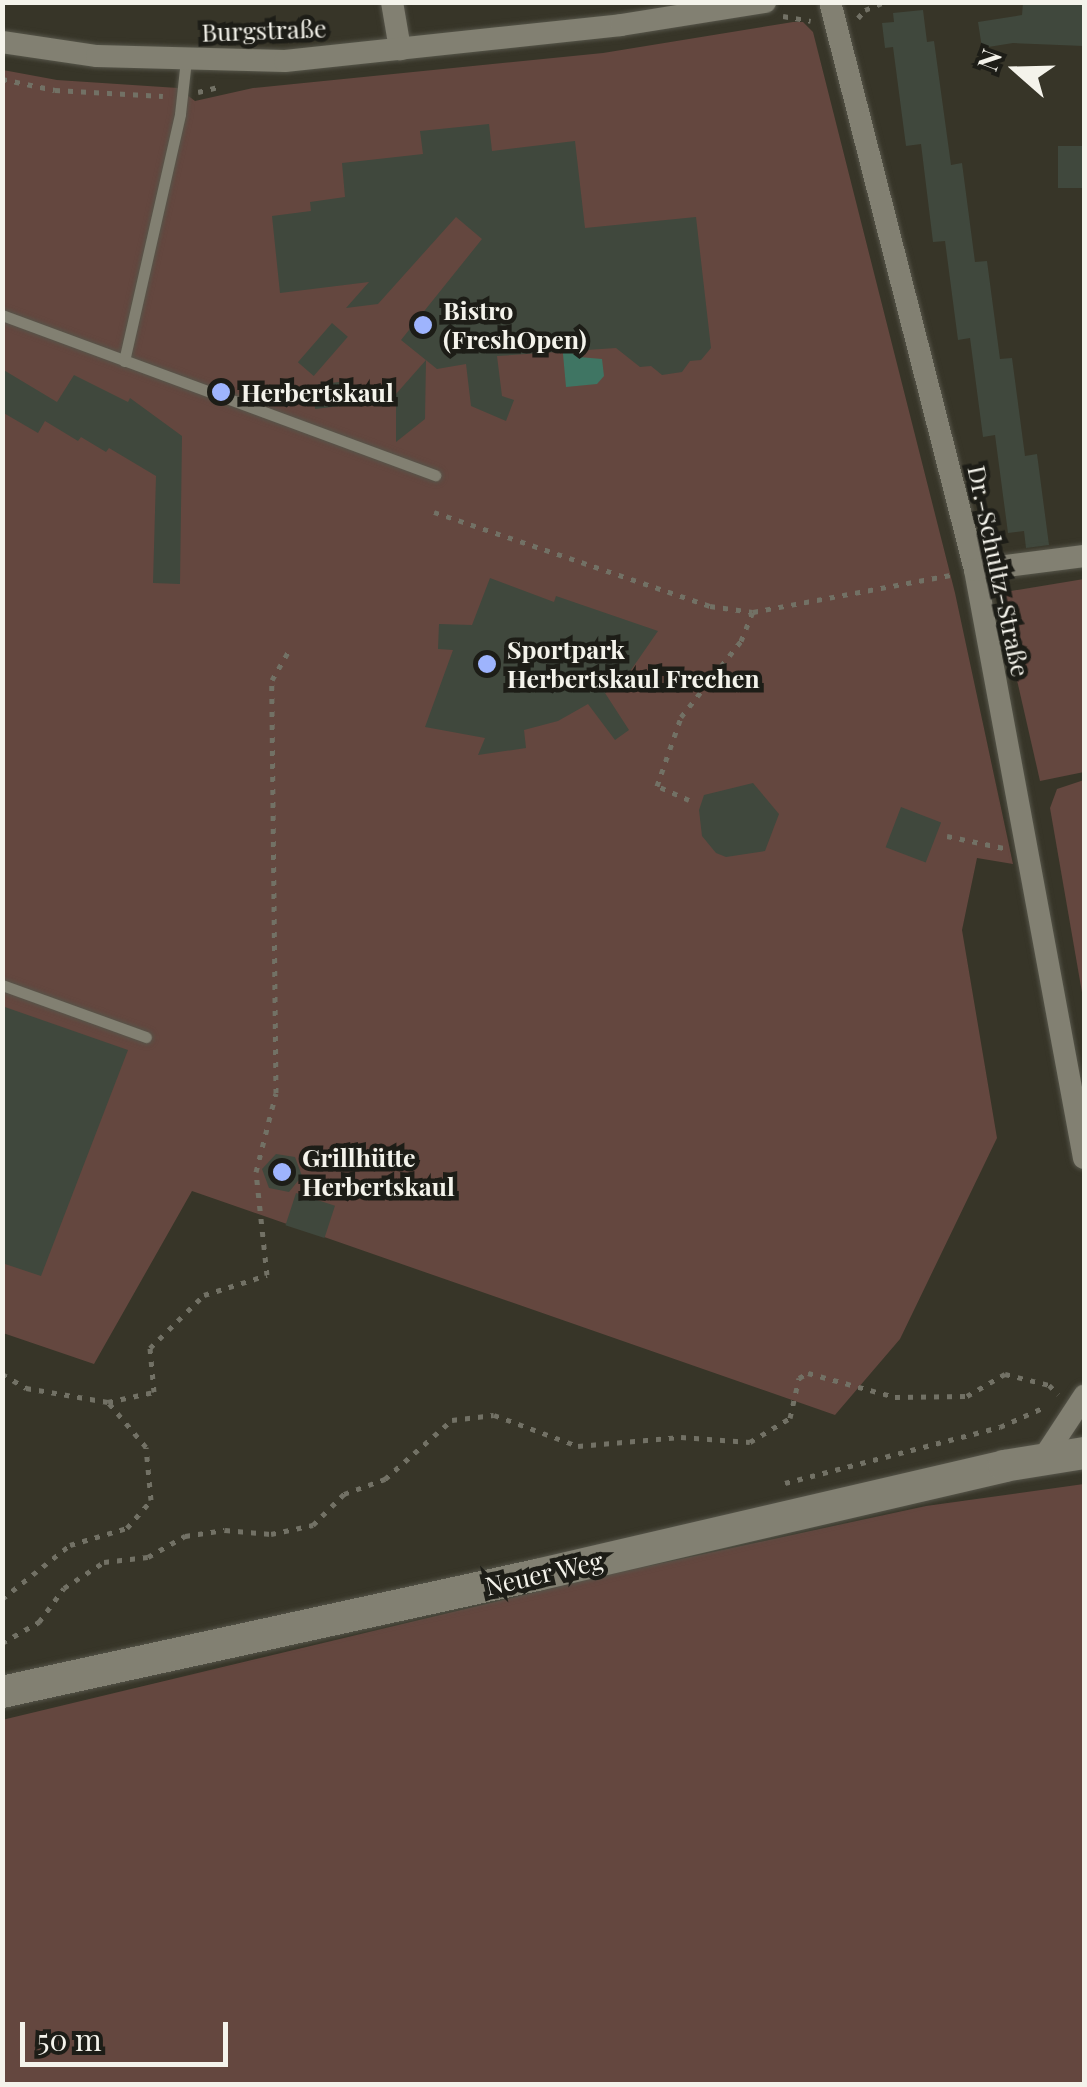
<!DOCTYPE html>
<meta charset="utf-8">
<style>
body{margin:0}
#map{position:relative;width:1087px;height:2087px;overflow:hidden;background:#373528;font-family:"Playfair Display",serif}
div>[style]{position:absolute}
.green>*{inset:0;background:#64473f}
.water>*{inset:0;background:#3f7563}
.building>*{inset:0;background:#40483d;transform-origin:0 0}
.path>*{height:5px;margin-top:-2.5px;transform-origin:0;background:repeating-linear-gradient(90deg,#727165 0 5px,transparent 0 13px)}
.roads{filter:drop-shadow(0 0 2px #56554a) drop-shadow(0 0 2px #56554a)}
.lane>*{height:11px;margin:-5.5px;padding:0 5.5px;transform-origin:5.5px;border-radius:5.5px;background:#828072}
.street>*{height:22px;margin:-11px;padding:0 11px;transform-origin:11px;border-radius:11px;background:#828072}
.secondary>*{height:32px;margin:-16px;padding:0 16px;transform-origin:16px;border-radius:16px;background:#828072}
.dots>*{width:28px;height:28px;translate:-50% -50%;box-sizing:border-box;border:5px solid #1d1d17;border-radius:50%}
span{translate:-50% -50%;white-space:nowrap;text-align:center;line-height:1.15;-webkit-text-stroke:9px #1d1d17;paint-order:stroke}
.street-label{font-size:25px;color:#f4f3eb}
.poi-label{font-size:25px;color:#f4f3eb;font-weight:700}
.left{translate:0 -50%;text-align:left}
.frame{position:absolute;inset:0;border:5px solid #f4f3eb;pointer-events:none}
.north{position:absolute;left:967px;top:20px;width:100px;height:100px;-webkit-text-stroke:8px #1d1d17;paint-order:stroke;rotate:290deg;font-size:28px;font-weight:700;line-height:40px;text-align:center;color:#f4f3eb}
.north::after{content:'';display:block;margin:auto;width:35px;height:45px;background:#f4f3eb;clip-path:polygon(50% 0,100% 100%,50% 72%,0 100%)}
.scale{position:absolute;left:20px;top:2022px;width:208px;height:45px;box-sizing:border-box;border:5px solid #f4f3eb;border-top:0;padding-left:12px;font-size:30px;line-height:35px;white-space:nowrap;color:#f4f3eb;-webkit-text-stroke:8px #1d1d17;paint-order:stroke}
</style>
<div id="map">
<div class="green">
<i style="clip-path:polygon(793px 22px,803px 22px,813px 32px,955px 593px,1013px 864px,977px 858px,962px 930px,997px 1138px,900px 1339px,835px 1415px,192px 1191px,94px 1364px,3px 1333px,3px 70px,57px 80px,178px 88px,195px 101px,253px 88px,603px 53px)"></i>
<i style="clip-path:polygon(1084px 579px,1084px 772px,1040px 781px,999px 601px,1005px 592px)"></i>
<i style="clip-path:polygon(1084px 780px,1084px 1004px,1050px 808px,1057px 789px)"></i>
<i style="clip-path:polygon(1084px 1484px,1084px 2084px,3px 2084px,2px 1720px,611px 1574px,926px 1506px)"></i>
</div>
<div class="water">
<i style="clip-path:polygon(571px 342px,572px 353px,579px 357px,602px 359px,604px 376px,597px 384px,566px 387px,562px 343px)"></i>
</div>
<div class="building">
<i style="clip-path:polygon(1023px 2px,1084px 4px,1084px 46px,1013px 43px,982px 48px,978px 22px,1022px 15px)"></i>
<i style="clip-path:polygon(923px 10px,927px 42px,934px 41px,951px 165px,962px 163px,975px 262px,987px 261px,1000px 359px,1012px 358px,1025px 456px,1037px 454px,1049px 545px,1026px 548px,1024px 531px,1008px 533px,995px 435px,983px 437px,970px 338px,958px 340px,945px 241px,933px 242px,921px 144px,906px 146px,893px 47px,885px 48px,882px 23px,894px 22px,893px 13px)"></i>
<i style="clip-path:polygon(489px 124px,492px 151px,575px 141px,585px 228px,696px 217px,711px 348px,701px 360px,690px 361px,682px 372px,662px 375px,651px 366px,640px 367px,616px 348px,497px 356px,502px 396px,514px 400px,506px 421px,471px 406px,466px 364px,437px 369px,401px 340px,482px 239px,456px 217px,378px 304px,346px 308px,369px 282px,280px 293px,272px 216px,311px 211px,310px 202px,345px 197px,342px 163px,423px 154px,420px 131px)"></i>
<i style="left:1058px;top:146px;width:26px;height:42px"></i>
<i style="left:332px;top:323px;width:21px;height:52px;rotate:41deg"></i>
<i style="clip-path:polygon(426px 360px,425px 419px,396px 442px,396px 394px)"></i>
<i style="clip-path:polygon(2px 369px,57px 402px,74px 375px,128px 402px,130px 398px,182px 436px,180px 584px,153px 583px,156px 476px,109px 448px,106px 452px,81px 437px,78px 441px,45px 421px,38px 433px,2px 412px)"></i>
<i style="left:339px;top:382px;width:24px;height:27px;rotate:83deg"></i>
<i style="clip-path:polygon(490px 578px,554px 602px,556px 596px,658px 631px,631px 670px,605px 693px,629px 730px,615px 740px,588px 704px,558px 721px,524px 730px,526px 748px,478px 755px,485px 738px,425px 727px,453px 650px,438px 649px,439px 624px,472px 625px)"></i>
<i style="clip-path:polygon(753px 783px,779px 814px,765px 851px,726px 857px,716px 853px,702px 836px,699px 810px,704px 795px)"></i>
<i style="left:901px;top:807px;width:43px;height:43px;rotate:21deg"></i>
<i style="clip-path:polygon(2px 1006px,128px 1050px,41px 1276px,2px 1263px)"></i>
<i style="clip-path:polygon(276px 1154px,295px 1157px,302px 1176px,289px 1192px,269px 1188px,262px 1169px)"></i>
<i style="left:296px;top:1193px;width:41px;height:34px;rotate:18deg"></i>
</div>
<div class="path">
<i style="left:783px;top:16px;width:28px;rotate:10deg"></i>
<i style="left:858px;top:18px;width:11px;rotate:-49deg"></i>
<i style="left:865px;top:10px;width:22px;rotate:-22deg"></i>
<i style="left:2px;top:79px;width:54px;rotate:11.7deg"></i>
<i style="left:55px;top:90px;width:108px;rotate:3.2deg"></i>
<i style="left:198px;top:92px;width:25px;rotate:-14deg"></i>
<i style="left:434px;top:512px;width:292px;rotate:18.8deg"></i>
<i style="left:710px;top:606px;width:43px;rotate:7.9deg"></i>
<i style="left:753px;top:612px;width:201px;rotate:-10.6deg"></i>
<i style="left:689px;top:800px;width:35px;rotate:-156deg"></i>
<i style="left:657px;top:786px;width:73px;rotate:-70.8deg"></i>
<i style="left:681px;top:717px;width:97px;rotate:-51.7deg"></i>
<i style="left:741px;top:641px;width:31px;rotate:-68deg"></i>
<i style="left:947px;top:836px;width:58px;rotate:11.9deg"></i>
<i style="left:2px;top:1374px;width:28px;rotate:30deg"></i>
<i style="left:26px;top:1388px;width:83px;rotate:9.7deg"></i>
<i style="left:785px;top:1483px;width:222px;rotate:-14.6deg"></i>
<i style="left:1000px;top:1427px;width:51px;rotate:-24.1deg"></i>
<i style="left:2px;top:1599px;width:87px;rotate:-38.5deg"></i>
<i style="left:70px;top:1545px;width:59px;rotate:-16.6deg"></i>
<i style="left:127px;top:1528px;width:37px;rotate:-49deg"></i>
<i style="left:151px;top:1500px;width:53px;rotate:-95.4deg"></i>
<i style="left:146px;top:1447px;width:59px;rotate:-130.2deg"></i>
<i style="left:108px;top:1402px;width:47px;rotate:-12.3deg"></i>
<i style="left:154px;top:1392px;width:44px;rotate:-95.2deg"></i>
<i style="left:150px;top:1348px;width:76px;rotate:-44.5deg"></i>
<i style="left:204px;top:1295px;width:66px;rotate:-17.6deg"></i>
<i style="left:267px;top:1275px;width:104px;rotate:-96.1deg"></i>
<i style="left:256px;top:1172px;width:81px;rotate:-75.8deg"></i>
<i style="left:276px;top:1093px;width:413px;rotate:-90.6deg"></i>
<i style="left:272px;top:680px;width:34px;rotate:-60deg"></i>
<i style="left:2px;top:1643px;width:43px;rotate:-29.6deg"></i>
<i style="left:39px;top:1622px;width:42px;rotate:-53.7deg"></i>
<i style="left:64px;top:1588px;width:48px;rotate:-33deg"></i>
<i style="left:104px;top:1562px;width:44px;rotate:-6.5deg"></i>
<i style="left:148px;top:1557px;width:43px;rotate:-29.6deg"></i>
<i style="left:185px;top:1536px;width:40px;rotate:-8.5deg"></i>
<i style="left:225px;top:1530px;width:46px;rotate:5deg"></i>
<i style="left:271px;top:1534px;width:43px;rotate:-12.1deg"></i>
<i style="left:313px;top:1525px;width:44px;rotate:-45deg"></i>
<i style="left:344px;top:1494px;width:44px;rotate:-20.1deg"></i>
<i style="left:385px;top:1479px;width:89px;rotate:-41.4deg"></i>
<i style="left:452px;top:1420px;width:42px;rotate:-6.8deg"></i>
<i style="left:494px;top:1415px;width:90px;rotate:20.3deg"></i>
<i style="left:578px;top:1446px;width:103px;rotate:-5deg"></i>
<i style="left:681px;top:1437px;width:69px;rotate:4.1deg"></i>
<i style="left:750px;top:1442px;width:47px;rotate:-31deg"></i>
<i style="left:790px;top:1418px;width:41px;rotate:-77.3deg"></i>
<i style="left:799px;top:1378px;width:10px;rotate:-29deg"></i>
<i style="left:808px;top:1373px;width:90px;rotate:15.4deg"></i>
<i style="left:895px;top:1397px;width:72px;rotate:-0.8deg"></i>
<i style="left:967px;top:1396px;width:44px;rotate:-30.1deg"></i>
<i style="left:1005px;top:1374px;width:45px;rotate:14deg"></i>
<i style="left:1049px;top:1385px;width:13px;rotate:45deg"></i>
</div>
<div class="roads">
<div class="lane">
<i style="left:2px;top:315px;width:462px;rotate:20.3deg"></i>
<i style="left:124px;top:361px;width:253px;rotate:-77.2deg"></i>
<i style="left:180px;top:114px;width:54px;rotate:-83.7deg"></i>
<i style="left:2px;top:985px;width:153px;rotate:19.9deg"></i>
</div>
<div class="street">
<i style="left:392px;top:2px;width:48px;rotate:80.3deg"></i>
<i style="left:830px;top:2px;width:586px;rotate:75.68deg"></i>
<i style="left:975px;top:570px;width:598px;rotate:79.5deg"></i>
<i style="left:2px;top:42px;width:96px;rotate:8.4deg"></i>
<i style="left:97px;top:56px;width:188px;rotate:1.5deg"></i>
<i style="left:285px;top:61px;width:338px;rotate:-6.1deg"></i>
<i style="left:621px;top:25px;width:146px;rotate:-9.1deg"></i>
<i style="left:975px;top:570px;width:110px;rotate:-7.3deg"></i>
<i style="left:1042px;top:1460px;width:77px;rotate:-56.7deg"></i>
</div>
<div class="secondary">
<i style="left:2px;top:1692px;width:548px;rotate:-12.34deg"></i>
<i style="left:537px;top:1575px;width:480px;rotate:-13.1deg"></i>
<i style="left:1004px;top:1466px;width:81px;rotate:-9.2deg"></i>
</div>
</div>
<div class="dots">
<i style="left:423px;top:325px;background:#9eb4fd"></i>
<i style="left:221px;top:392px;background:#9eb4fd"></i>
<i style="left:487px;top:664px;background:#9eb4fd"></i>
<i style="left:282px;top:1172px;background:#9eb4fd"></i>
</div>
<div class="street-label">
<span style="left:264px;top:30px;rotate:-2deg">Burgstraße</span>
<span style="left:999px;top:571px;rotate:78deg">Dr.-Schultz-Straße</span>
<span style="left:544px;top:1573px;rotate:-13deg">Neuer Weg</span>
</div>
<div class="poi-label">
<span class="left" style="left:443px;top:325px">Bistro<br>(FreshOpen)</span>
<span class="left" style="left:241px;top:392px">Herbertskaul</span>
<span class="left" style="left:507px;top:664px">Sportpark<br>Herbertskaul Frechen</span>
<span class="left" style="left:302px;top:1172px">Grillhütte<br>Herbertskaul</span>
</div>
<div class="frame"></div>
<div class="north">N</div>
<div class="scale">50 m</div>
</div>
